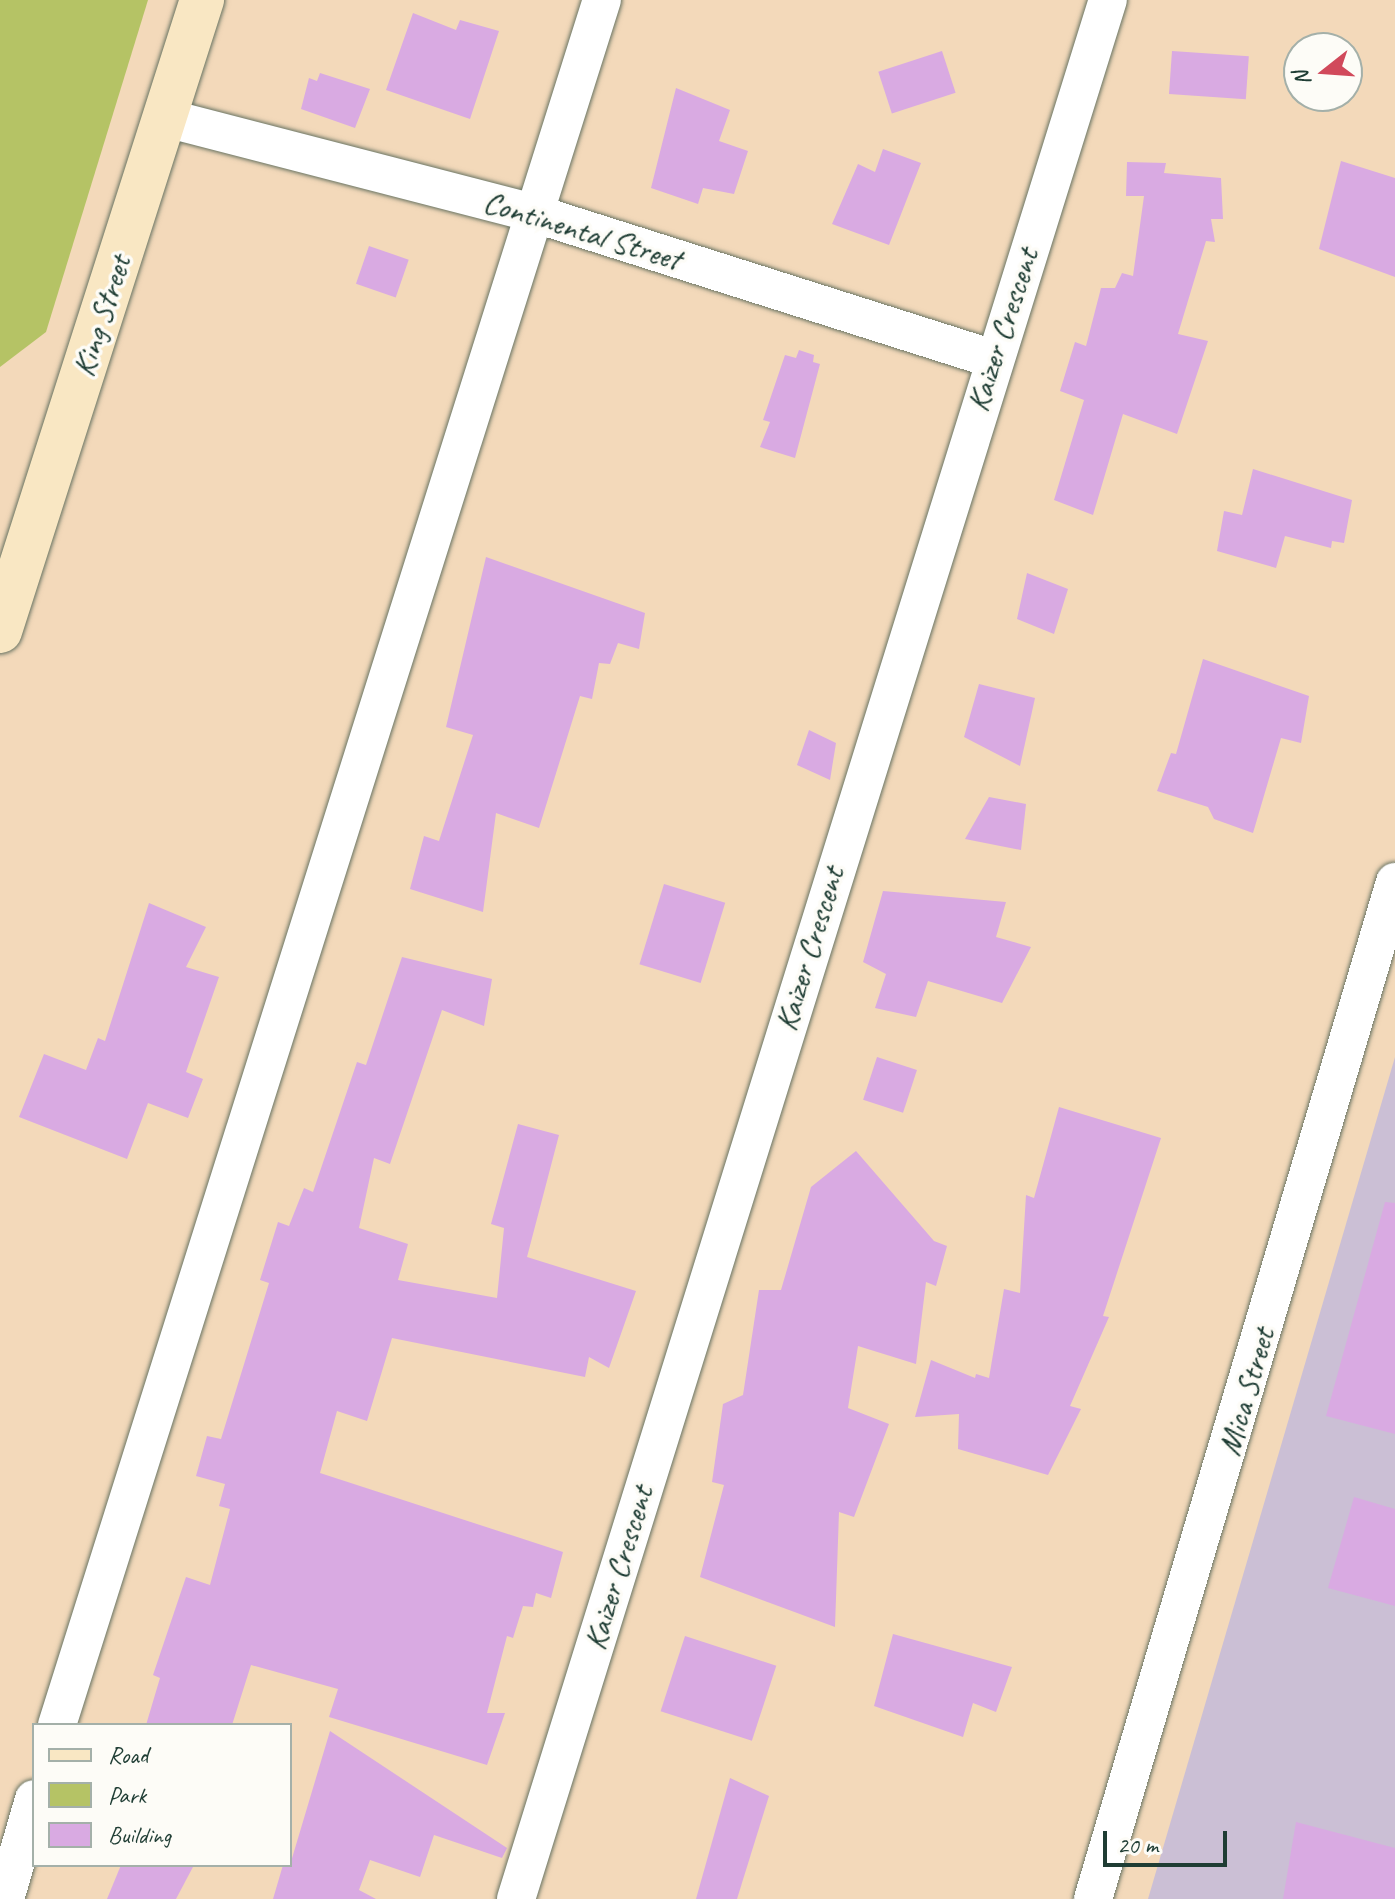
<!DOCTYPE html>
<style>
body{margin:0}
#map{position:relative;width:1395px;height:1899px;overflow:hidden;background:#f3d9ba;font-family:Caveat,sans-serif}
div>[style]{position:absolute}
.industrial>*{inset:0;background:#cbbfd5}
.green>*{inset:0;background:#b5c365}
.building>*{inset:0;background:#d9aae2;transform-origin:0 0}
.roads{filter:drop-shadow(0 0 2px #697463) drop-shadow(0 0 2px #697463)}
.street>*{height:38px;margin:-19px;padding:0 19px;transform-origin:19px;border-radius:19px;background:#fff}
.secondary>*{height:44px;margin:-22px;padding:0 22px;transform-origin:22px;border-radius:22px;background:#f9e7c3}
span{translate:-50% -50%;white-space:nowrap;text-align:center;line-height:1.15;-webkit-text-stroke:7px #fdfcf7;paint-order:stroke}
.street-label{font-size:32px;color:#1f3d34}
.legend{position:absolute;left:32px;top:1723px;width:260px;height:144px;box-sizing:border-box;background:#fdfcf7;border:2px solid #a4b0a9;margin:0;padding:10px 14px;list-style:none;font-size:24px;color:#1f3d34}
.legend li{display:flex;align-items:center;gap:16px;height:40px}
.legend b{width:40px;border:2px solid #a4b0a9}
.north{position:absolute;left:1283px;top:32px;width:80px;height:80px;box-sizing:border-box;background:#fdfcf7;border:2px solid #a4b0a9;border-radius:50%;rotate:253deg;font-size:22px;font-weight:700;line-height:32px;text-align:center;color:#1f3d34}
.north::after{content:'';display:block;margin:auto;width:28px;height:36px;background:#d1495b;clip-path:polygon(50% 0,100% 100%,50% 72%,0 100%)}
.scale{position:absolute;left:1103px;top:1831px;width:124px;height:36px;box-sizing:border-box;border:4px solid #1f3d34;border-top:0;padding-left:10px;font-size:24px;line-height:28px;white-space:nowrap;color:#1f3d34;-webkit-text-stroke:6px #fdfcf7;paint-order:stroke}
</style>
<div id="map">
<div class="industrial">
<i style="clip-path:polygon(1395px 1057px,1395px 1899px,1148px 1899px)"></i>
</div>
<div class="green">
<i style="clip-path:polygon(0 0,148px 0,46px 332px,0 367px)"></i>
</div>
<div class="building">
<i style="clip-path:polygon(413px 13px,456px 30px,460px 20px,499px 31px,470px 119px,386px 90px)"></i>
<i style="left:942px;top:51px;width:44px;height:67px;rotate:72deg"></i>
<i style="left:1172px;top:51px;width:77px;height:43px;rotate:4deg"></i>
<i style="clip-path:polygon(320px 73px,370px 89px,355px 128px,301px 109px,309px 78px,317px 81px)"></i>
<i style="clip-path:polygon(676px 88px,730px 110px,719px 141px,748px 151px,734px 194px,703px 188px,698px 204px,651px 188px)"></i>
<i style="clip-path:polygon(883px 149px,921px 163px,889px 245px,832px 224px,858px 164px,875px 172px)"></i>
<i style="clip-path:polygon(1341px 161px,1395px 178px,1395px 277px,1319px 249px)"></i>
<i style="clip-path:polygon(1127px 162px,1166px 163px,1164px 173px,1221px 178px,1223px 219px,1211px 219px,1215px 242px,1206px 241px,1178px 334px,1208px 341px,1177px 434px,1123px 414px,1093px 515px,1054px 500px,1084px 400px,1060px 391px,1075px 342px,1086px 346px,1101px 288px,1115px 288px,1122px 273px,1133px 276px,1144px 196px,1126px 196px)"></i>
<i style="left:369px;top:246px;width:42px;height:40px;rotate:19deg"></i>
<i style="clip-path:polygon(799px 350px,814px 355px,813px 362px,820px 364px,795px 458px,760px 447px,770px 422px,763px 420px,785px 355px,796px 358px)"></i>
<i style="clip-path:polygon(1253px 469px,1352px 500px,1344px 543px,1332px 541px,1331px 548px,1285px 536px,1276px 568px,1217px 551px,1224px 511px,1242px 515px)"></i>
<i style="clip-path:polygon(486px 557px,645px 613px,639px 649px,618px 643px,610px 664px,599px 663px,592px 699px,580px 696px,539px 828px,496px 813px,483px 912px,410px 889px,424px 836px,439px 841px,473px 735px,446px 727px)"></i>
<i style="clip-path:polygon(1027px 573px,1068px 589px,1054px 634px,1017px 619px)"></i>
<i style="clip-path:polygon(1203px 659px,1309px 696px,1301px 743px,1281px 738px,1253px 833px,1214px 819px,1208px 807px,1157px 791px,1171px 753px,1176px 754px)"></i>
<i style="clip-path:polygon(979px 684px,1035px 698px,1020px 766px,964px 737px)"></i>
<i style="clip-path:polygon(809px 730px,836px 743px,830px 780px,797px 765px)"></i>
<i style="clip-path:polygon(989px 797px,1026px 804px,1021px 850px,965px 839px)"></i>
<i style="left:664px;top:884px;width:64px;height:84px;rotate:17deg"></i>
<i style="clip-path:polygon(883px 891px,1006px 902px,996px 937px,1031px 947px,1002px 1003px,928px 981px,916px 1017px,875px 1008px,886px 974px,863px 962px)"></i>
<i style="clip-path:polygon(149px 903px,206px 927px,186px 967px,219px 977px,186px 1072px,203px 1079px,188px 1118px,148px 1103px,127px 1159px,19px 1117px,44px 1054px,86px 1070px,98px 1038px,105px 1041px)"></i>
<i style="clip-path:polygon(402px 957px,492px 979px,484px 1026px,442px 1010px,390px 1164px,374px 1158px,359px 1228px,408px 1244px,398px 1280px,497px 1298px,504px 1228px,491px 1224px,518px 1124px,559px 1135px,527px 1257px,636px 1291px,609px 1368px,589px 1357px,585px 1377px,392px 1338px,367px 1421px,337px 1411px,320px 1473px,563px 1552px,551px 1598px,536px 1593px,533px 1607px,523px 1606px,513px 1638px,507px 1636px,487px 1713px,505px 1713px,487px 1765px,329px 1717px,338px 1689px,251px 1665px,232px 1725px,146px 1725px,160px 1678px,153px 1675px,186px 1577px,210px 1585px,230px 1509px,219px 1506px,225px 1484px,196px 1476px,207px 1436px,221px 1439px,269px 1283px,260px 1280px,278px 1222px,289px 1226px,304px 1188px,313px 1192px,357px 1062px,366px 1065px)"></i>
<i style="left:877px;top:1057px;width:42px;height:45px;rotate:18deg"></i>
<i style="clip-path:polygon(1059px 1107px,1161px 1138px,1103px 1316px,1109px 1317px,1070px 1406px,1081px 1409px,1048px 1475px,958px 1449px,959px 1414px,915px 1417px,931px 1360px,975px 1378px,976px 1374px,989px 1378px,1004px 1289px,1020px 1293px,1026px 1195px,1034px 1198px)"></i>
<i style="clip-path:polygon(856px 1151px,934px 1241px,947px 1246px,936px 1286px,926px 1282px,916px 1364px,858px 1346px,848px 1408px,889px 1424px,854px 1517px,839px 1512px,835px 1627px,700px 1577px,724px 1485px,712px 1482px,723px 1404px,743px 1395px,759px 1290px,781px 1290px,811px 1187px)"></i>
<i style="clip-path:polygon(1385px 1202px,1395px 1203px,1395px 1434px,1326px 1416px)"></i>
<i style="clip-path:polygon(1354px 1497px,1395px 1509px,1395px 1606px,1328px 1588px)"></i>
<i style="clip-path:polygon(893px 1634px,1012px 1667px,996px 1712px,973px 1703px,963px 1737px,874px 1706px)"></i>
<i style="left:685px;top:1636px;width:96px;height:79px;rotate:18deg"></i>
<i style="clip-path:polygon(330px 1731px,507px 1848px,502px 1858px,434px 1835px,420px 1877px,370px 1860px,359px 1890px,376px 1899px,273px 1899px,283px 1865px,290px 1865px)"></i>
<i style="clip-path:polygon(730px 1778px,769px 1796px,737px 1899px,696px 1899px)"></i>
<i style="clip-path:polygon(1296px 1822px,1395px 1848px,1395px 1899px,1283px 1899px)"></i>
<i style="clip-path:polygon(121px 1865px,194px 1865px,176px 1899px,107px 1899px)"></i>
</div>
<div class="roads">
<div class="street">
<i style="left:166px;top:118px;width:379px;rotate:14.5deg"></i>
<i style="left:533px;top:213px;width:483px;rotate:17.6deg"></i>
<i style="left:57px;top:1725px;width:1809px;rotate:-72.47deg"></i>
<i style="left:5px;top:1899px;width:104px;rotate:-73.8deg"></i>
<i style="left:516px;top:1899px;width:1989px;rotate:-72.69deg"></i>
<i style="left:1093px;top:1899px;width:1061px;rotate:-73.46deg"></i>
</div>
<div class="secondary">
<i style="left:0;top:631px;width:663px;rotate:-72.25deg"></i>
</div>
</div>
<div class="street-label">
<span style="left:582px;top:231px;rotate:17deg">Continental Street</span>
<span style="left:102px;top:316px;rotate:-72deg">King Street</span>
<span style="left:1003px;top:330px;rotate:-72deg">Kaizer Crescent</span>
<span style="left:810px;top:949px;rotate:-73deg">Kaizer Crescent</span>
<span style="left:1247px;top:1392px;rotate:-74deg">Mica Street</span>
<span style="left:619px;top:1568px;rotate:-73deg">Kaizer Crescent</span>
</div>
<ul class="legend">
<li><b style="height:10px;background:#f9e7c3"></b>Road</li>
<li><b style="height:22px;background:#b5c365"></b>Park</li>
<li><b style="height:22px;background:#d9aae2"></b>Building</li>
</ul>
<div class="north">N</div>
<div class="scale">20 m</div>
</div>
